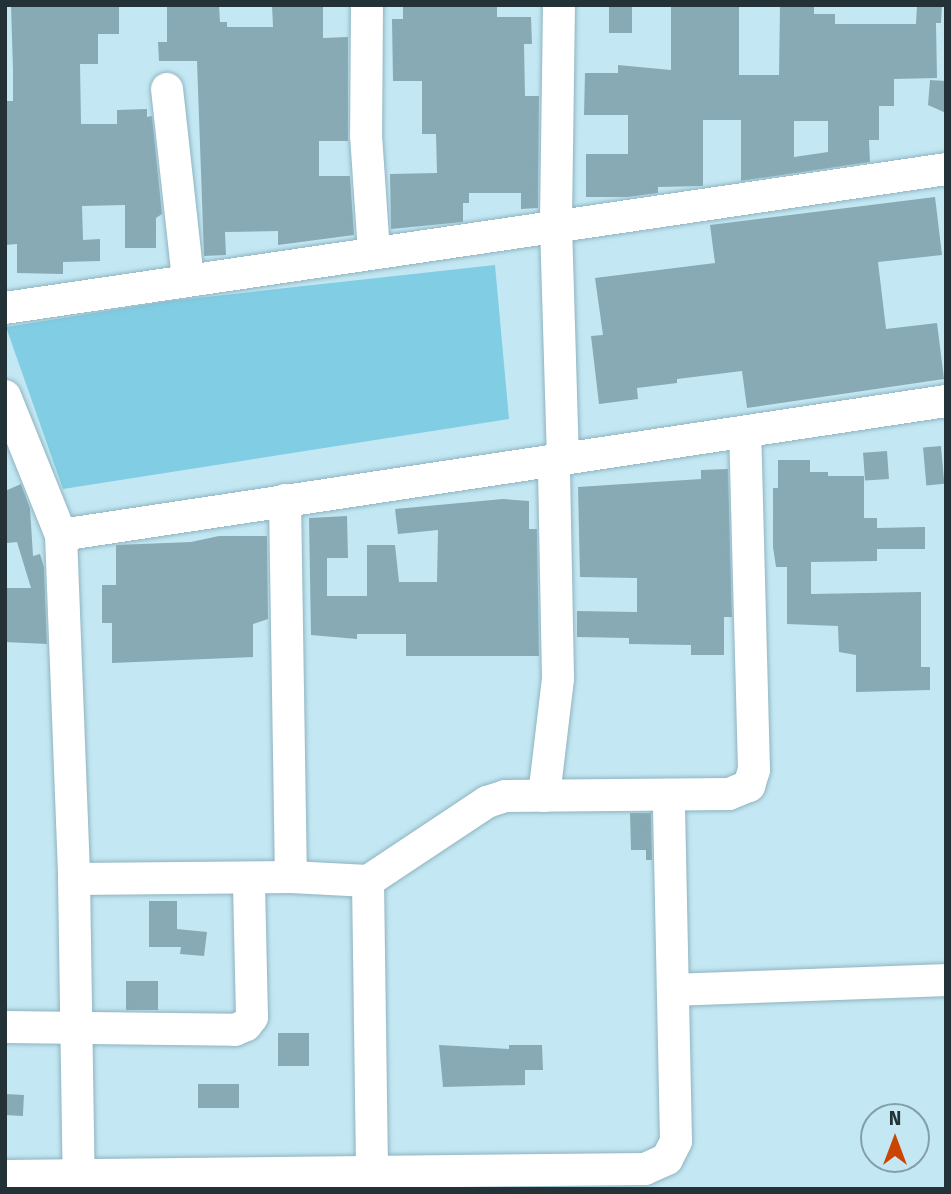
<!DOCTYPE html>
<style>
body{margin:0}
#map{position:relative;width:951px;height:1194px;overflow:hidden;background:#c3e8f4;font-family:"Fira Sans",sans-serif}
div>[style]{position:absolute}
.green>*{inset:0;background:#80cde4}
.building>*{inset:0;background:#87aab5;transform-origin:0 0}
.roads{filter:drop-shadow(0 0 2px #8fb3bf) drop-shadow(0 0 2px #8fb3bf)}
.minor>*{height:32px;margin:-16px;padding:0 16px;transform-origin:16px;border-radius:16px;background:#fff}
span{translate:-50% -50%;white-space:nowrap;text-align:center;line-height:1.15;-webkit-text-stroke:6px #c3e8f4;paint-order:stroke}
.frame{position:absolute;inset:0;border:7px solid #233236;pointer-events:none}
.north{position:absolute;left:860px;top:1103px;width:70px;height:70px;box-sizing:border-box;background:#c3e8f4;border:2px solid #839fa8;border-radius:50%;rotate:0deg;font-size:19px;font-weight:700;line-height:28px;text-align:center;color:#233236}
.north::after{content:'';display:block;margin:auto;width:24px;height:32px;background:#cb4502;clip-path:polygon(50% 0,100% 100%,50% 72%,0 100%)}
</style>
<div id="map">
<div class="green">
<i style="clip-path:polygon(495px 265px,509px 419px,63px 489px,6px 327px,169px 301px)"></i>
</div>
<div class="building">
<i style="clip-path:polygon(11px 5px,119px 5px,119px 34px,98px 34px,98px 64px,80px 64px,81px 124px,117px 124px,117px 110px,147px 109px,147px 117px,152px 116px,162px 214px,156px 218px,156px 248px,125px 248px,125px 205px,82px 206px,83px 240px,100px 239px,100px 261px,63px 262px,63px 274px,17px 273px,17px 244px,5px 245px,5px 101px,13px 101px,13px 70px)"></i>
<i style="clip-path:polygon(167px 5px,219px 5px,220px 22px,227px 22px,227px 27px,273px 27px,272px 5px,323px 5px,323px 38px,348px 37px,348px 141px,319px 141px,319px 176px,350px 176px,354px 235px,278px 245px,278px 231px,225px 232px,226px 255px,204px 256px,197px 61px,159px 61px,158px 42px,167px 42px)"></i>
<i style="clip-path:polygon(403px 5px,497px 5px,497px 17px,531px 17px,532px 44px,524px 44px,525px 96px,539px 96px,538px 208px,521px 209px,521px 193px,469px 193px,469px 203px,463px 203px,463px 222px,391px 229px,390px 174px,437px 173px,436px 134px,422px 134px,422px 81px,393px 81px,392px 19px,403px 19px)"></i>
<i style="left:609px;top:5px;width:23px;height:28px"></i>
<i style="clip-path:polygon(evenodd,671px 5px,739px 5px,739px 75px,779px 75px,780px 5px,814px 5px,814px 14px,835px 14px,835px 24px,916px 24px,917px 5px,942px 5px,941px 23px,936px 23px,937px 78px,894px 79px,894px 106px,879px 106px,879px 140px,869px 140px,870px 162px,741px 181px,741px 120px,703px 120px,703px 186px,658px 187px,658px 193px,628px 197px,586px 197px,586px 154px,628px 154px,628px 115px,584px 115px,585px 73px,618px 73px,618px 65px,671px 70px,671px 5px,794px 121px,828px 121px,828px 152px,794px 157px,794px 121px)"></i>
<i style="clip-path:polygon(930px 80px,946px 81px,946px 113px,928px 105px)"></i>
<i style="clip-path:polygon(935px 197px,942px 255px,878px 262px,886px 329px,937px 323px,944px 379px,747px 408px,742px 371px,677px 379px,677px 383px,637px 388px,638px 399px,599px 404px,591px 336px,603px 335px,595px 278px,715px 263px,710px 225px)"></i>
<i style="left:941px;top:446px;width:38px;height:18px;rotate:85deg"></i>
<i style="left:887px;top:451px;width:28px;height:24px;rotate:86deg"></i>
<i style="clip-path:polygon(778px 460px,810px 460px,810px 472px,828px 472px,828px 476px,864px 476px,864px 518px,877px 518px,877px 528px,925px 527px,925px 549px,877px 549px,877px 561px,811px 562px,811px 594px,921px 592px,921px 667px,930px 667px,930px 690px,856px 692px,856px 655px,839px 652px,838px 626px,787px 624px,787px 567px,776px 567px,773px 547px,773px 488px,778px 488px)"></i>
<i style="clip-path:polygon(728px 469px,732px 617px,724px 617px,724px 655px,691px 655px,691px 645px,629px 644px,629px 638px,577px 637px,577px 611px,637px 612px,637px 578px,580px 577px,578px 487px,701px 479px,701px 470px)"></i>
<i style="clip-path:polygon(21px 484px,30px 508px,33px 556px,40px 554px,44px 567px,47px 644px,5px 642px,5px 588px,31px 588px,17px 542px,7px 543px,5px 491px)"></i>
<i style="clip-path:polygon(503px 499px,529px 501px,529px 529px,537px 529px,539px 656px,406px 656px,406px 634px,357px 634px,357px 639px,311px 635px,309px 518px,347px 516px,348px 558px,327px 558px,327px 596px,367px 596px,367px 545px,395px 545px,399px 582px,437px 582px,438px 530px,398px 534px,395px 509px)"></i>
<i style="clip-path:polygon(219px 536px,267px 536px,268px 619px,253px 624px,253px 657px,112px 663px,112px 623px,102px 623px,102px 585px,116px 585px,116px 545px,191px 542px)"></i>
<i style="clip-path:polygon(630px 813px,651px 813px,652px 860px,646px 860px,646px 850px,631px 850px)"></i>
<i style="clip-path:polygon(149px 901px,177px 901px,177px 929px,207px 932px,204px 956px,180px 954px,181px 947px,149px 947px)"></i>
<i style="left:126px;top:981px;width:32px;height:29px"></i>
<i style="left:278px;top:1033px;width:31px;height:33px"></i>
<i style="clip-path:polygon(439px 1045px,509px 1049px,509px 1045px,542px 1045px,543px 1070px,525px 1070px,525px 1085px,443px 1087px)"></i>
<i style="left:198px;top:1084px;width:41px;height:24px"></i>
<i style="left:5px;top:1094px;width:19px;height:21px;rotate:3deg"></i>
</div>
<div class="roads">
<div class="minor">
<i style="left:367px;top:5px;width:130px;rotate:90.4deg"></i>
<i style="left:366px;top:135px;width:118px;rotate:86.1deg"></i>
<i style="left:559px;top:5px;width:220px;rotate:90.8deg"></i>
<i style="left:556px;top:225px;width:233px;rotate:88.3deg"></i>
<i style="left:167px;top:89px;width:192px;rotate:83.7deg"></i>
<i style="left:5px;top:308px;width:951px;rotate:-8.4deg"></i>
<i style="left:5px;top:396px;width:150px;rotate:68.1deg"></i>
<i style="left:61px;top:535px;width:344px;rotate:87.8deg"></i>
<i style="left:74px;top:879px;width:310px;rotate:89.1deg"></i>
<i style="left:285px;top:500px;width:377px;rotate:89.1deg"></i>
<i style="left:61px;top:535px;width:895px;rotate:-8.61deg"></i>
<i style="left:544px;top:796px;width:119px;rotate:-83.2deg"></i>
<i style="left:558px;top:678px;width:218px;rotate:-91.1deg"></i>
<i style="left:74px;top:879px;width:217px;rotate:-0.5deg"></i>
<i style="left:291px;top:877px;width:77px;rotate:3deg"></i>
<i style="left:368px;top:881px;width:143px;rotate:-33.6deg"></i>
<i style="left:487px;top:802px;width:19px;rotate:-18deg"></i>
<i style="left:505px;top:796px;width:224px;rotate:-0.5deg"></i>
<i style="left:729px;top:794px;width:22px;rotate:-22deg"></i>
<i style="left:749px;top:786px;width:17px;rotate:-73deg"></i>
<i style="left:754px;top:770px;width:338px;rotate:-91.5deg"></i>
<i style="left:368px;top:881px;width:289px;rotate:89.2deg"></i>
<i style="left:673px;top:990px;width:273px;rotate:-2.1deg"></i>
<i style="left:5px;top:1027px;width:230px;rotate:0.7deg"></i>
<i style="left:235px;top:1030px;width:12px;rotate:-24deg"></i>
<i style="left:246px;top:1025px;width:10px;rotate:-53deg"></i>
<i style="left:252px;top:1017px;width:137px;rotate:-91.3deg"></i>
<i style="left:5px;top:1176px;width:640px;rotate:-0.63deg"></i>
<i style="left:645px;top:1169px;width:24px;rotate:-24deg"></i>
<i style="left:667px;top:1159px;width:20px;rotate:-63deg"></i>
<i style="left:676px;top:1141px;width:346px;rotate:-91.2deg"></i>
</div>
</div>
<div class="frame"></div>
<div class="north">N</div>
</div>
